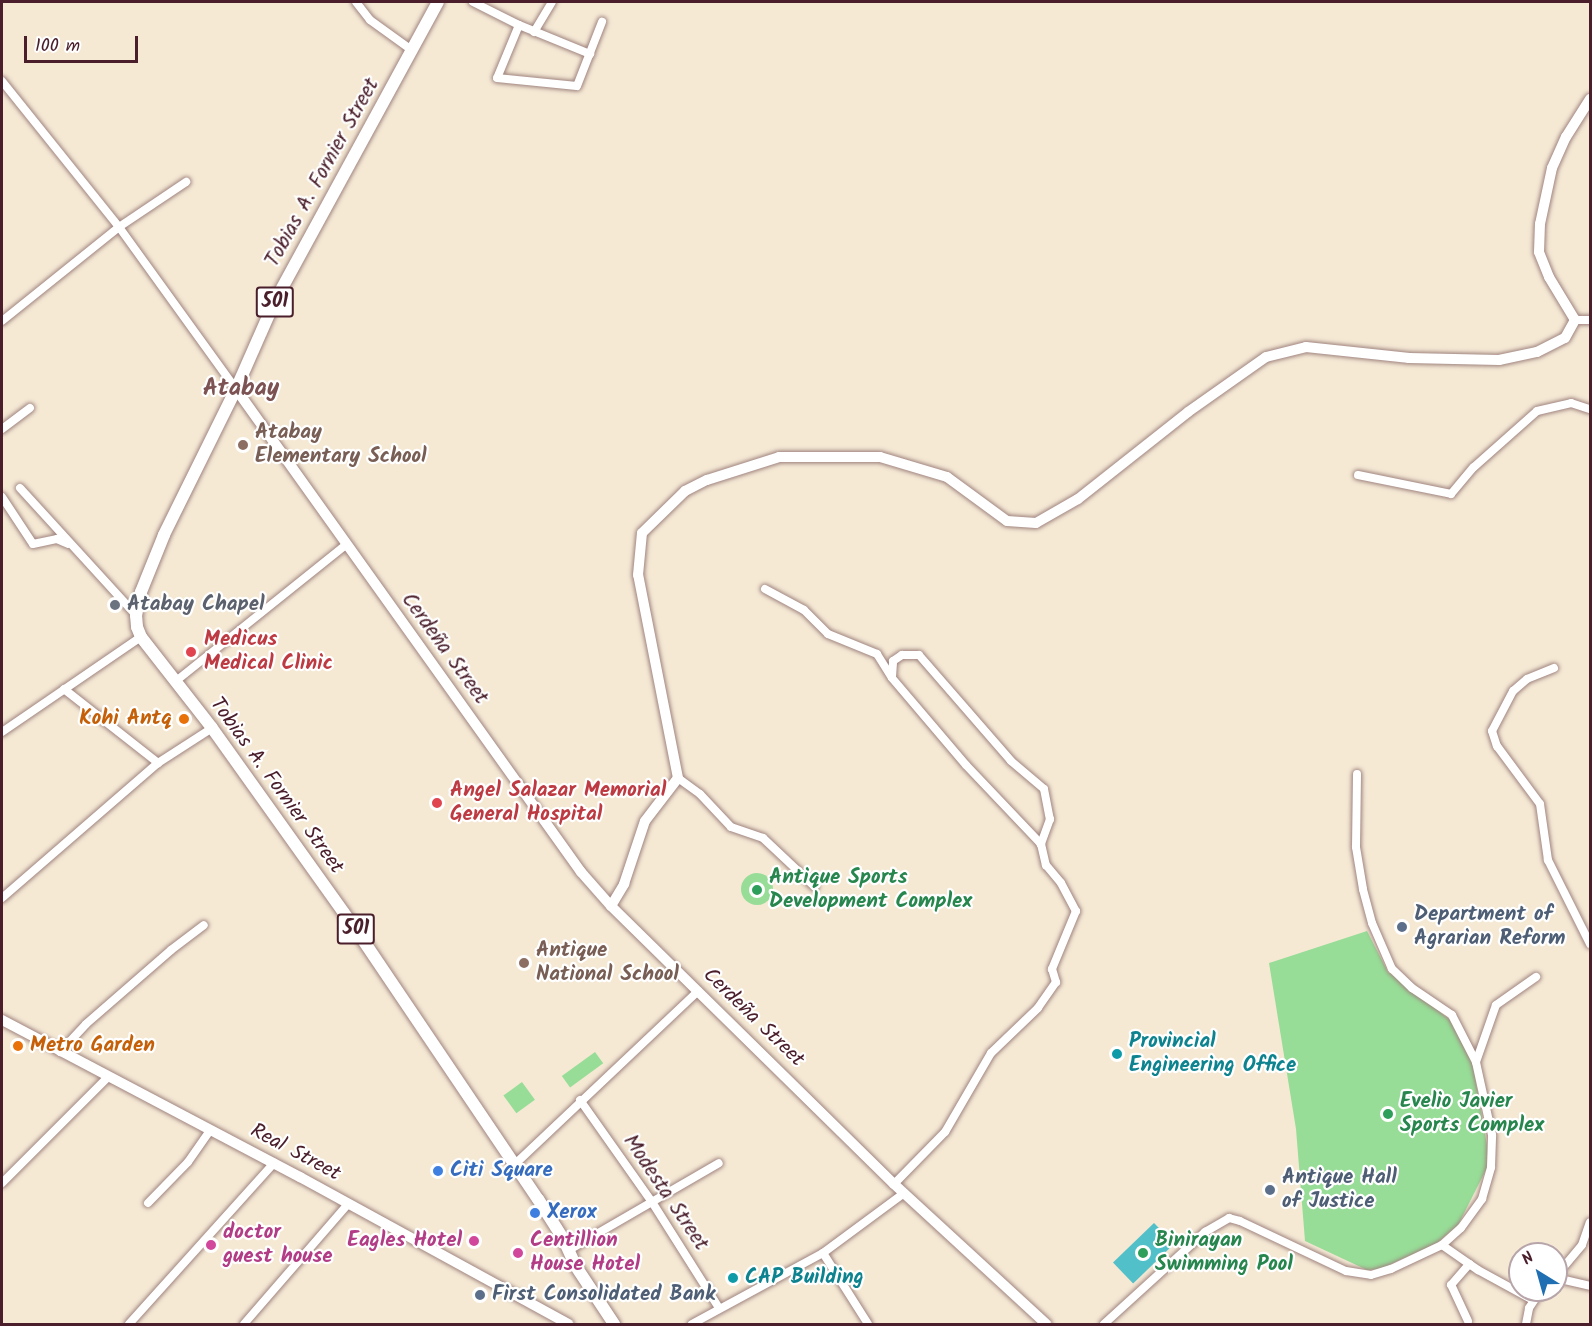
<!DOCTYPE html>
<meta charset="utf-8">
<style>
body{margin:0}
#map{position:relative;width:1592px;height:1326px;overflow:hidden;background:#f5e9d4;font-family:Kalam,sans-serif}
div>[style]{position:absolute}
.green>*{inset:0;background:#97dd97;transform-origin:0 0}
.round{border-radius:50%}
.water>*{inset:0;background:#52c0c9;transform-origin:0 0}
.roads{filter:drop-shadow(0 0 2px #a08480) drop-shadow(0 0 2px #a08480)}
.street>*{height:8px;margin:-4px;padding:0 4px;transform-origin:4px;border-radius:4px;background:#fff}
.secondary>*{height:10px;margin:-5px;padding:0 5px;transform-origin:5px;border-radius:5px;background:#fff}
.primary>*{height:12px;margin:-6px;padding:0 6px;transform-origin:6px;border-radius:6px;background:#fff}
.dots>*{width:16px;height:16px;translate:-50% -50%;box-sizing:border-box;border:3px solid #fff;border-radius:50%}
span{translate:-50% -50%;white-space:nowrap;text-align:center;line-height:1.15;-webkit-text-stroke:4.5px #fff;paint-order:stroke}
.shield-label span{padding:2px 4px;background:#fff;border:2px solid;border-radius:4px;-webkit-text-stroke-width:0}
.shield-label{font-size:20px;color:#4a1f2b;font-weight:700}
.street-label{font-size:21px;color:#4a1f2b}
.education-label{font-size:21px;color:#785e54;font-weight:700}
.left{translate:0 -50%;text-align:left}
.worship-label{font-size:21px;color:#5b616d;font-weight:700}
.health-label{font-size:21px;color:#be3a42;font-weight:700}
.food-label{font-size:21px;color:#c56008;font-weight:700}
.right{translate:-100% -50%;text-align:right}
.leisure-label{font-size:21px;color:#27864d;font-weight:700}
.service-label{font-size:21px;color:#4e5e75;font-weight:700}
.culture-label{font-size:21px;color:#0d838f;font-weight:700}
.shop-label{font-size:21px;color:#366cbe;font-weight:700}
.hotel-label{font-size:21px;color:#b23c85;font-weight:700}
.quarter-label{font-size:24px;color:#7d5252;font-weight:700}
.frame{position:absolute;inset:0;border:3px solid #4a1f2b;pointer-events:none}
.north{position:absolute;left:1508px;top:1242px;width:60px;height:60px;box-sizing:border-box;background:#fff;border:2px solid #b7a5aa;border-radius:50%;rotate:323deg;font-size:16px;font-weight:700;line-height:24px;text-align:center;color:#4a1f2b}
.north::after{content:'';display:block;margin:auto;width:21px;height:27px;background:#1f6fb2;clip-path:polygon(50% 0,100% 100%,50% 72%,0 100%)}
.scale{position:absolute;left:24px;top:36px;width:114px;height:27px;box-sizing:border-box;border:3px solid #4a1f2b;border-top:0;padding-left:8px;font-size:18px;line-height:21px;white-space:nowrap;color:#4a1f2b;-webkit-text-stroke:4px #fff;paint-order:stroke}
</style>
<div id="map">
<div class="green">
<i class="round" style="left:741px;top:873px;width:32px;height:32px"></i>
<i style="clip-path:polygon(1367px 931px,1388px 972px,1450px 1020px,1460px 1035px,1472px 1060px,1490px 1162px,1458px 1225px,1437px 1243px,1380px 1269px,1367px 1270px,1305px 1241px,1296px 1129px,1269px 963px)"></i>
<i style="left:595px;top:1052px;width:14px;height:41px;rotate:54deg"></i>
<i style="left:522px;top:1082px;width:22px;height:23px;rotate:54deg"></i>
</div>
<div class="water">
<i style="left:1154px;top:1223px;width:29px;height:57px;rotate:46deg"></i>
</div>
<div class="roads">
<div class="street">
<i style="left:356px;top:2px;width:23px;rotate:52deg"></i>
<i style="left:370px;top:20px;width:53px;rotate:35.8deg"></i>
<i style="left:473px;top:2px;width:51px;rotate:26.6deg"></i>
<i style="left:519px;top:25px;width:77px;rotate:22.2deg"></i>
<i style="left:519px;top:25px;width:57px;rotate:112.5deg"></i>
<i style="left:497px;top:78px;width:80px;rotate:5.7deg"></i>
<i style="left:577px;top:86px;width:69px;rotate:-68.7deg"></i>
<i style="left:534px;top:32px;width:35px;rotate:-59deg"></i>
<i style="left:2px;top:81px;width:187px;rotate:51.3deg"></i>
<i style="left:119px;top:227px;width:200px;rotate:54.2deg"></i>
<i style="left:1575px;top:320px;width:15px"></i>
<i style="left:2px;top:321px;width:150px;rotate:-38.8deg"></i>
<i style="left:119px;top:227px;width:81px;rotate:-33.9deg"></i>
<i style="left:2px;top:429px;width:35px;rotate:-37deg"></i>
<i style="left:1358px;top:475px;width:95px;rotate:11.5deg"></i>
<i style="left:1451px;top:494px;width:35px;rotate:-50deg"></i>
<i style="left:1474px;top:467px;width:84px;rotate:-41.6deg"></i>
<i style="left:1537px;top:411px;width:35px;rotate:-13deg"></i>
<i style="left:1571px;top:403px;width:20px;rotate:18deg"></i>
<i style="left:20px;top:488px;width:172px;rotate:47.6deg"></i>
<i style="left:2px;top:497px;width:56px;rotate:56.6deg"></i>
<i style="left:33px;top:544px;width:25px;rotate:-12deg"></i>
<i style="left:57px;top:539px;width:12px;rotate:24deg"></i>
<i style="left:765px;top:589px;width:44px;rotate:28.3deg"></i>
<i style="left:804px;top:610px;width:34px;rotate:45deg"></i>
<i style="left:828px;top:634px;width:53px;rotate:22.2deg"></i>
<i style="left:877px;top:654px;width:28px;rotate:58deg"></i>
<i style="left:892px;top:678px;width:114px;rotate:49.6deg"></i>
<i style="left:966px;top:765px;width:109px;rotate:46.5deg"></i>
<i style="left:1041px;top:844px;width:22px;rotate:77deg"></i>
<i style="left:1046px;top:865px;width:23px;rotate:50deg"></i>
<i style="left:1061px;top:883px;width:32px;rotate:62deg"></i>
<i style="left:1076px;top:911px;width:63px;rotate:112.5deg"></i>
<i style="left:1052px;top:969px;width:14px;rotate:73deg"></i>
<i style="left:1056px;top:982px;width:32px;rotate:125deg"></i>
<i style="left:1038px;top:1008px;width:65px;rotate:136.2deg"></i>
<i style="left:991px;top:1053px;width:91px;rotate:120.2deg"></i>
<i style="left:945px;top:1132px;width:73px;rotate:134.4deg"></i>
<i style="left:1554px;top:668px;width:29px;rotate:158deg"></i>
<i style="left:1527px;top:679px;width:18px;rotate:139deg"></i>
<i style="left:1513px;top:691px;width:45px;rotate:117.7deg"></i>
<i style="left:1492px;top:731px;width:16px;rotate:72deg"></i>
<i style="left:1497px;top:746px;width:72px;rotate:53.4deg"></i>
<i style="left:1540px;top:804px;width:57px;rotate:81.9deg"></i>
<i style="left:1548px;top:860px;width:94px;rotate:63.4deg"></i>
<i style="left:892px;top:677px;width:16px;rotate:-86deg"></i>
<i style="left:893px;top:661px;width:11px;rotate:-34deg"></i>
<i style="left:902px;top:655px;width:17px"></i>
<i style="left:919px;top:655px;width:140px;rotate:49deg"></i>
<i style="left:1011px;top:761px;width:43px;rotate:40.3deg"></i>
<i style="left:1044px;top:789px;width:31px;rotate:79deg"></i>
<i style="left:1050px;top:819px;width:27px;rotate:110deg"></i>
<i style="left:176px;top:681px;width:218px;rotate:-38.7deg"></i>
<i style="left:64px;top:689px;width:120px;rotate:38.2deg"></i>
<i style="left:2px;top:732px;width:168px;rotate:-34.4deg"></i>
<i style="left:678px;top:778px;width:27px;rotate:36deg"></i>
<i style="left:700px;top:794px;width:45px;rotate:46.8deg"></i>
<i style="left:731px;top:827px;width:34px;rotate:19deg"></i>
<i style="left:763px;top:838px;width:71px;rotate:43.3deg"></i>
<i style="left:2px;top:898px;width:206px;rotate:-40.9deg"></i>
<i style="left:158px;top:763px;width:64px;rotate:-32.9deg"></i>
<i style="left:60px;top:1052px;width:38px;rotate:-47deg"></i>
<i style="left:86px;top:1024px;width:113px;rotate:-41deg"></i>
<i style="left:171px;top:950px;width:41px;rotate:-37.1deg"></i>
<i style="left:1476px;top:1062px;width:60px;rotate:-70.7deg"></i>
<i style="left:1496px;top:1005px;width:49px;rotate:-35deg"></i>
<i style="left:580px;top:1100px;width:125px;rotate:54.8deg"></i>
<i style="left:652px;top:1202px;width:125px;rotate:57.7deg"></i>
<i style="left:513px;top:1166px;width:255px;rotate:-43.4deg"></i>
<i style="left:2px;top:1183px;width:150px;rotate:-45deg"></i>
<i style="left:148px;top:1203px;width:57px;rotate:-45.7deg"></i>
<i style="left:188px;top:1162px;width:39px;rotate:-55deg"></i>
<i style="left:1442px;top:1245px;width:44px;rotate:34.8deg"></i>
<i style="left:1478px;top:1270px;width:63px;rotate:28.6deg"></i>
<i style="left:569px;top:1250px;width:173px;rotate:-30.1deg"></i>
<i style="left:823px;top:1253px;width:84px;rotate:57.6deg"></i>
<i style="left:1556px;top:1276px;width:40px;rotate:-50deg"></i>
<i style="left:1582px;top:1245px;width:24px;rotate:-71deg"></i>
<i style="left:1556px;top:1278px;width:35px;rotate:13deg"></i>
<i style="left:1468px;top:1321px;width:40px;rotate:-115deg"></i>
<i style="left:1451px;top:1285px;width:28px;rotate:-49deg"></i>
<i style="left:129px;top:1324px;width:217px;rotate:-48deg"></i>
<i style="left:244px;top:1324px;width:159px;rotate:-49.1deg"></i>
<i style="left:692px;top:1324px;width:149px;rotate:-28.5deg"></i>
<i style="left:823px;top:1253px;width:101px;rotate:-36.5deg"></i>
<i style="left:1104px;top:1324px;width:137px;rotate:-42.3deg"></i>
<i style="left:1205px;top:1232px;width:28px;rotate:-30deg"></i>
<i style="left:1229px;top:1218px;width:11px;rotate:15deg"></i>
<i style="left:1240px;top:1221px;width:117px;rotate:25.3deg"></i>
<i style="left:1346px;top:1271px;width:25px;rotate:9deg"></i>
<i style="left:1371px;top:1275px;width:21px;rotate:-17deg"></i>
<i style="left:1391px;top:1269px;width:56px;rotate:-25.2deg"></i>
<i style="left:1442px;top:1245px;width:25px;rotate:-42deg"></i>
<i style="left:1461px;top:1228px;width:36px;rotate:-54deg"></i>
<i style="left:1482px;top:1199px;width:33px;rotate:-74deg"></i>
<i style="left:1491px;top:1167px;width:32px;rotate:-88deg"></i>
<i style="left:1492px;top:1135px;width:75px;rotate:-102.4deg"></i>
<i style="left:1476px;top:1062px;width:53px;rotate:-117.1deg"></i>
<i style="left:1452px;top:1015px;width:48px;rotate:-146deg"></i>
<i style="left:1412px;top:988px;width:28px;rotate:-136deg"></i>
<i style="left:1392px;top:969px;width:50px;rotate:-113.5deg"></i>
<i style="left:1372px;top:923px;width:35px;rotate:-105deg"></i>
<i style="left:1363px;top:889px;width:43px;rotate:-99.5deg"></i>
<i style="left:1356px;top:847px;width:73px;rotate:-89.2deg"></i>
<i style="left:1526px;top:1324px;width:16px;rotate:-79deg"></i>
<i style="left:1529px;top:1308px;width:22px;rotate:-56deg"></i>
</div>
<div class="secondary">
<i style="left:236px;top:389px;width:594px;rotate:54.46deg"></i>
<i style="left:581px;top:872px;width:45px;rotate:48.6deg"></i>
<i style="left:611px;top:906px;width:397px;rotate:44.5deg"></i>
<i style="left:894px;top:1184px;width:207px;rotate:42.6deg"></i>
<i style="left:611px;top:906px;width:26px;rotate:-59deg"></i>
<i style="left:624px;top:884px;width:66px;rotate:-71.6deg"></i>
<i style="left:645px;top:821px;width:54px;rotate:-52.5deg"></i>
<i style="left:678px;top:778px;width:207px;rotate:-101.1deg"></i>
<i style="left:638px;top:575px;width:42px;rotate:-84.6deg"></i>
<i style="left:642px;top:533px;width:60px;rotate:-44.3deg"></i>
<i style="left:685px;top:491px;width:25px;rotate:-27deg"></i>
<i style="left:707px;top:480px;width:76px;rotate:-17.7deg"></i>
<i style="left:779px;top:457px;width:101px"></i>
<i style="left:880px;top:457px;width:70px;rotate:16.6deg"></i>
<i style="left:947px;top:477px;width:74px;rotate:36.3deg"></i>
<i style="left:1007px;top:521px;width:29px;rotate:4deg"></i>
<i style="left:1036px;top:523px;width:48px;rotate:-29.7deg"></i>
<i style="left:1078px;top:499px;width:140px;rotate:-38.3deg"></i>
<i style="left:1188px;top:412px;width:95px;rotate:-35.2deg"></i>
<i style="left:1266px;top:357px;width:41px;rotate:-14deg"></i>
<i style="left:1306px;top:347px;width:104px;rotate:6.1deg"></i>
<i style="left:1409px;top:358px;width:90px;rotate:1.3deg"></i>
<i style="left:1499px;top:360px;width:39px;rotate:-12deg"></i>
<i style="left:1537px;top:352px;width:31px;rotate:-27deg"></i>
<i style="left:1565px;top:338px;width:21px;rotate:-61deg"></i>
<i style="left:1575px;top:320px;width:50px;rotate:-121.2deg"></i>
<i style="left:1549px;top:277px;width:27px;rotate:-112deg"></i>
<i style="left:1539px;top:252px;width:28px;rotate:-88deg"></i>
<i style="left:1540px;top:224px;width:57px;rotate:-77.9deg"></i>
<i style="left:1552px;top:168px;width:34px;rotate:-66deg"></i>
<i style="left:1566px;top:137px;width:45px;rotate:-57.7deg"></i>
<i style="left:2px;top:1020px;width:337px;rotate:27.8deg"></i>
<i style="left:300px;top:1177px;width:306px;rotate:28.7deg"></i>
</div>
<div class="primary">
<i style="left:438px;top:2px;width:343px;rotate:118.6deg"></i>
<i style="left:274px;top:303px;width:94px;rotate:113.8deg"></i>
<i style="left:236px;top:389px;width:163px;rotate:116.3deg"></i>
<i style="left:164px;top:535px;width:61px;rotate:112deg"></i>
<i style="left:141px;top:592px;width:24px;rotate:102deg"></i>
<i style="left:136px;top:615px;width:12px;rotate:85deg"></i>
<i style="left:137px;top:627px;width:11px;rotate:68deg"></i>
<i style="left:141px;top:637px;width:115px;rotate:52deg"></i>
<i style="left:212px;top:728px;width:249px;rotate:54.5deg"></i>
<i style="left:357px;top:931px;width:323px;rotate:56deg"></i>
<i style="left:538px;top:1199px;width:49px;rotate:57.6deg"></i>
<i style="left:564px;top:1240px;width:27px;rotate:66deg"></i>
<i style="left:575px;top:1265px;width:71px;rotate:56.5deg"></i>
</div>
</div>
<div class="dots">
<i style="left:243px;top:445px;background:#8d6e63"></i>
<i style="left:115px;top:605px;background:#6b7280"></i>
<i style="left:191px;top:652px;background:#e0444e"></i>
<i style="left:184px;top:719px;background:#e8710a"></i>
<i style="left:437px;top:803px;background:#e0444e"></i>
<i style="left:757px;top:890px;background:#2e9e5b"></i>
<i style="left:1402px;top:927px;background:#5c6f8a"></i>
<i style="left:524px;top:963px;background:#8d6e63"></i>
<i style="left:18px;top:1046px;background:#e8710a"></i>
<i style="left:1117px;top:1054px;background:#0f9aa8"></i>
<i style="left:1388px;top:1114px;background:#2e9e5b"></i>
<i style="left:438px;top:1171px;background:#3f7fe0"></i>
<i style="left:1270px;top:1190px;background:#5c6f8a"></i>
<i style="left:535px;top:1213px;background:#3f7fe0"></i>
<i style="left:474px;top:1241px;background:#d1479c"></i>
<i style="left:211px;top:1245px;background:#d1479c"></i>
<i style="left:518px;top:1253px;background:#d1479c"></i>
<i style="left:1143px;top:1253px;background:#2e9e5b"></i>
<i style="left:733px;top:1278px;background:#0f9aa8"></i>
<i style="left:480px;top:1295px;background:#5c6f8a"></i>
</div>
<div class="shield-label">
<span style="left:275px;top:302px">501</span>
<span style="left:356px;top:929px">501</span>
</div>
<div class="street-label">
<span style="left:323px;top:173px;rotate:-61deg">Tobias A. Fornier Street</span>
<span style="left:444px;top:649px;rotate:54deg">Cerdeña Street</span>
<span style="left:276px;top:786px;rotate:54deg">Tobias A. Fornier Street</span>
<span style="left:753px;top:1018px;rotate:44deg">Cerdeña Street</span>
<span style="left:295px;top:1153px;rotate:28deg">Real Street</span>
<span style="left:665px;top:1193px;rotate:56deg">Modesta Street</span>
</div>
<div class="education-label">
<span class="left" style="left:255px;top:445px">Atabay<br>Elementary School</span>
<span class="left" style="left:536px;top:963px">Antique<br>National School</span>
</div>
<div class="worship-label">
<span class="left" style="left:127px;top:605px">Atabay Chapel</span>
</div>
<div class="health-label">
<span class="left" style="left:204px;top:652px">Medicus<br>Medical Clinic</span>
<span class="left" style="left:450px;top:803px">Angel Salazar Memorial<br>General Hospital</span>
</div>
<div class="food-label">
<span class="right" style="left:172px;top:719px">Kohi Antq</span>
<span class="left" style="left:30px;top:1046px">Metro Garden</span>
</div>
<div class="leisure-label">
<span class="left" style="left:769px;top:890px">Antique Sports<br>Development Complex</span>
<span class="left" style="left:1400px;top:1114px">Evelio Javier<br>Sports Complex</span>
<span class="left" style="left:1155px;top:1253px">Binirayan<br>Swimming Pool</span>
</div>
<div class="service-label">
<span class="left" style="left:1414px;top:927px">Department of<br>Agrarian Reform</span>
<span class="left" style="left:1282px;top:1190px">Antique Hall<br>of Justice</span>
<span class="left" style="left:492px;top:1295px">First Consolidated Bank</span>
</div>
<div class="culture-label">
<span class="left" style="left:1129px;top:1054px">Provincial<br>Engineering Office</span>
<span class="left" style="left:745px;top:1278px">CAP Building</span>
</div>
<div class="shop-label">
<span class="left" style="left:450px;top:1171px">Citi Square</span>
<span class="left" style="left:547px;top:1213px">Xerox</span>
</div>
<div class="hotel-label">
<span class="left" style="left:223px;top:1245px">doctor<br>guest house</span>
<span class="right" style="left:462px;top:1241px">Eagles Hotel</span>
<span class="left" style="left:530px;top:1253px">Centillion<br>House Hotel</span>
</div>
<div class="quarter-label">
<span style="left:241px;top:389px">Atabay</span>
</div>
<div class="frame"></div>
<div class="north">N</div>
<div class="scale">100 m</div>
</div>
